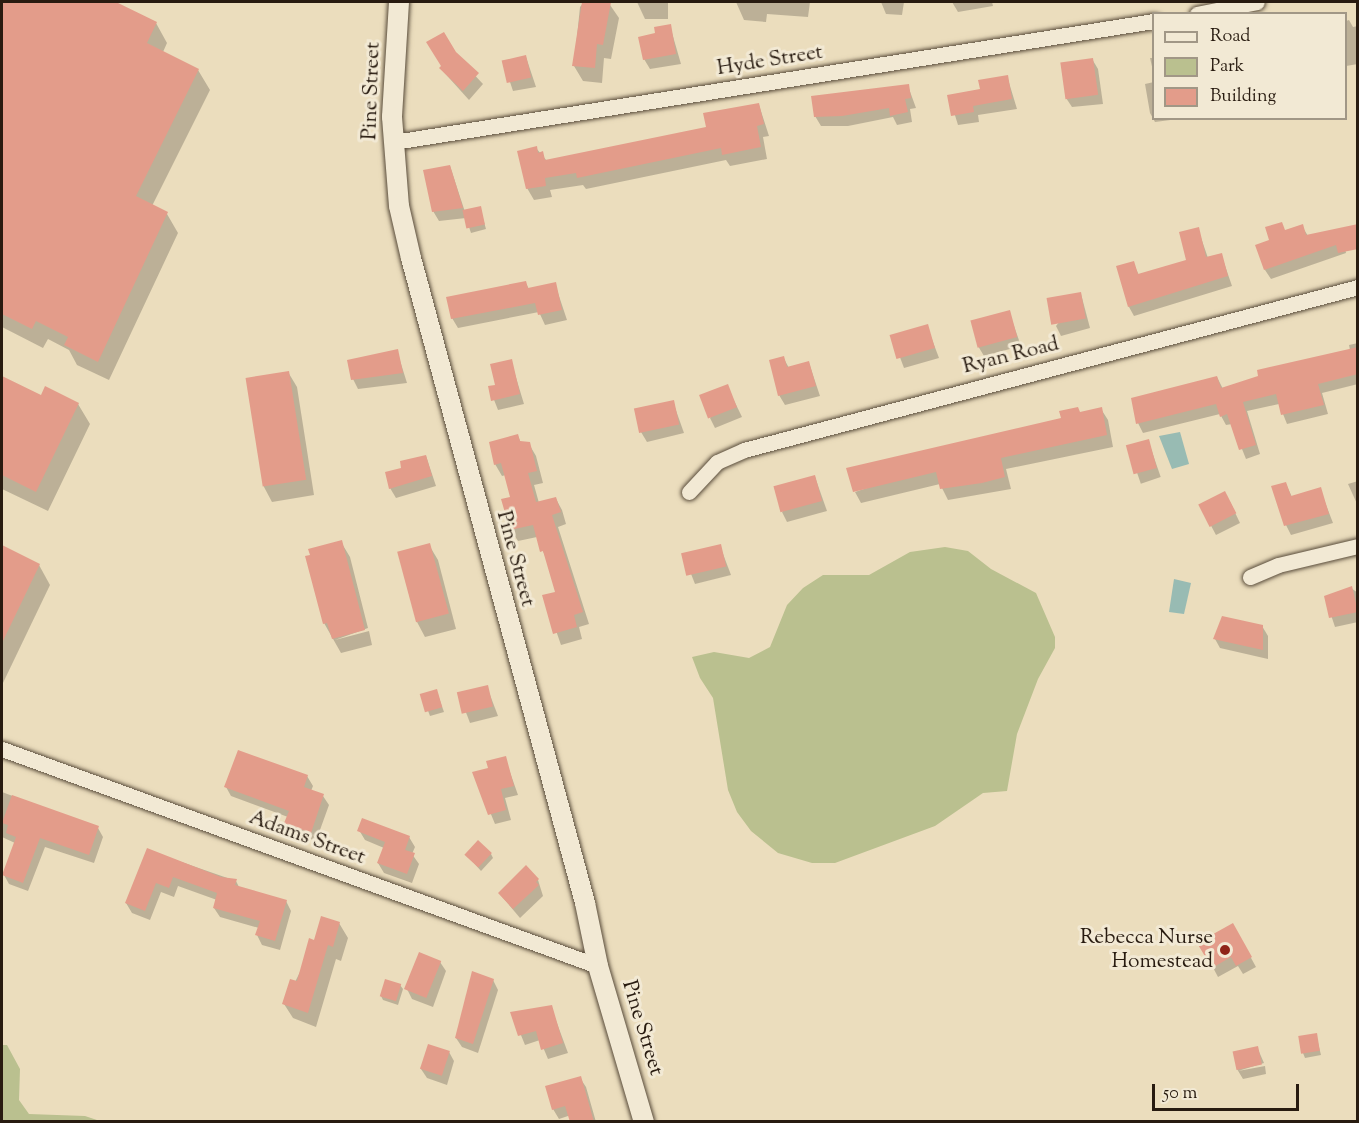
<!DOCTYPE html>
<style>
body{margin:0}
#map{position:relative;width:1359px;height:1123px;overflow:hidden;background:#ebddbd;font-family:"Sorts Mill Goudy",serif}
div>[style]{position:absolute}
.green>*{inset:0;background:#bac08f}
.water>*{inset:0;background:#98bbb3}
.shadow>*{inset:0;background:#0003;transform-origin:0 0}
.building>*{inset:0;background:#e39c8a;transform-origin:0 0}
.roads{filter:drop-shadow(0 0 2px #594c3b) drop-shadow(0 0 2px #594c3b)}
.minor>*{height:15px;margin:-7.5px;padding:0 7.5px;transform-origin:7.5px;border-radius:7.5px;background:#f2e9d4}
.tertiary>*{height:20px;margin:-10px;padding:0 10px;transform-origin:10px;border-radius:10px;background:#f2e9d4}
.dots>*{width:16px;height:16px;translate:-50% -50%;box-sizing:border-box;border:3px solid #f2e9d4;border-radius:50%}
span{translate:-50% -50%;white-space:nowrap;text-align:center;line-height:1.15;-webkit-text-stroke:6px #f2e9d4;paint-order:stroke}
.street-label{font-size:21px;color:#281b10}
.poi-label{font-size:21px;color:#281b10}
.right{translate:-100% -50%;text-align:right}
.frame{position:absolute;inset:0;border:3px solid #281b10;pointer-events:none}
.legend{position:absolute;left:1152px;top:12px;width:195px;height:108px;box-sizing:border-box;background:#f2e9d4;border:2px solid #a19786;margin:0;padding:8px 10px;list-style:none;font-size:18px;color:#281b10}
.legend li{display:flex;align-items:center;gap:12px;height:30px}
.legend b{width:30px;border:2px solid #a19786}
.scale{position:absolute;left:1152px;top:1084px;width:147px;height:27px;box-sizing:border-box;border:3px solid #281b10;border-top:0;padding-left:8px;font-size:18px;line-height:21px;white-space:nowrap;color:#281b10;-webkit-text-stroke:4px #f2e9d4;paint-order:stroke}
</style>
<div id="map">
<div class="green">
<i style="clip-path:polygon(945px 547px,968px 551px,991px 569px,1036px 593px,1055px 637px,1055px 648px,1038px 679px,1017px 734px,1007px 791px,983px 793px,935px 826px,835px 863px,812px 863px,778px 853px,751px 831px,737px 812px,728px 790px,713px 698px,700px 678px,692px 657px,714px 652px,749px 658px,770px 647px,787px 605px,803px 588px,823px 575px,869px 575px,910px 552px)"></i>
<i style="clip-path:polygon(2px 1045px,7px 1045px,20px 1069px,19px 1100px,29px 1114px,85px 1116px,100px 1121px,2px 1121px)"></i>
</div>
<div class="water">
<i style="clip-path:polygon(1180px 432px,1189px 464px,1172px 469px,1159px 436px)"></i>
<i style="clip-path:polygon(1174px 579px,1191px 583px,1184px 614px,1169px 612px)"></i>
</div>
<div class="shadow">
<i style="clip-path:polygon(2px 2px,53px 2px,63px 6px,65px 2px,112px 2px,156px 23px,167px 43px,163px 52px,198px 70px,210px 90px,152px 206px,167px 214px,178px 233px,109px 380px,77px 365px,69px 350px,48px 339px,43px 348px,2px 327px)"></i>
<i style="clip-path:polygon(584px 2px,608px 2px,619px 18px,611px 59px,604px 58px,602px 83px,583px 81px,574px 66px,580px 7px)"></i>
<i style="clip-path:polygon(637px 2px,668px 2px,668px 19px,645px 19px)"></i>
<i style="clip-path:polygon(736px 2px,810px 2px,808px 17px,767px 14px,766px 22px,744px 20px)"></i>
<i style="clip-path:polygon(881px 2px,904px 2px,902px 15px,886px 14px)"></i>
<i style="clip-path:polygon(992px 2px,993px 6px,958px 12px,952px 2px)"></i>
<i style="clip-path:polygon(1349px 20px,1353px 27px,1358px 26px,1358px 64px,1346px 66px,1346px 21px)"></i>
<i style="clip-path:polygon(670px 26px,681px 64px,650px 69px,644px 59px,657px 34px)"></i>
<i style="clip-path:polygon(454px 53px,483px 84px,469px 100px,441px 69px)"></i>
<i style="clip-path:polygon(526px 57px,536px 87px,513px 91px,503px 61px)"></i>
<i style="clip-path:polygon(1150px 58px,1154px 58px,1154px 75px)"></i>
<i style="clip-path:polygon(1092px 59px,1098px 69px,1103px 104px,1072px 107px,1066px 98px)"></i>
<i style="clip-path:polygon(1007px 76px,1017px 109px,978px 115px,979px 122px,958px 125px,949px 96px,982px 90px)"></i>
<i style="clip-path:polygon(1154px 82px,1154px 118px,1178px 119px,1155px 122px,1150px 113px,1145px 84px)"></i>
<i style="clip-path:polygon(908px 86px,916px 108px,910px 109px,912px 122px,897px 125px,893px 117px,848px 126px,821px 126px,815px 116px)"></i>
<i style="clip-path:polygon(759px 105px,769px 136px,763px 137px,767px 159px,730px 166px,726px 160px,586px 189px,583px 185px,550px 190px,552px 197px,534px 200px,527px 188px,536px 148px,547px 161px,708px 128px)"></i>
<i style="clip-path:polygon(450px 166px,465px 212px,480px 208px,486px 229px,471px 233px,466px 218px,439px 221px,433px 211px)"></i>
<i style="clip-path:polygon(1302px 226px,1308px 236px,1343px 239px,1346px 253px,1271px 279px,1265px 270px,1271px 240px)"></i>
<i style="clip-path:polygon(1198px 229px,1208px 258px,1221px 254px,1232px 286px,1134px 316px,1129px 307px,1133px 263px,1139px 275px,1188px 261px)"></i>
<i style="clip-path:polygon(525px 282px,529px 289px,555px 284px,567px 320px,545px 325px,539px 312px,458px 328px,452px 318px)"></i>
<i style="clip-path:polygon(1081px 294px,1090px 328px,1061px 336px,1056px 326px)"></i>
<i style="clip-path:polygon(1009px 312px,1021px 346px,984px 356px,978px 346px)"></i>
<i style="clip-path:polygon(927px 326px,939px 358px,904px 368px,892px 336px)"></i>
<i style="clip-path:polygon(1358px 343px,1358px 384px,1322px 393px,1328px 414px,1287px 424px,1279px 404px,1247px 411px,1260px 454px,1246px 459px,1232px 424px,1226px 425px,1220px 414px,1143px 433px,1138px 423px,1217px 377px,1223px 389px,1350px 350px,1349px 345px)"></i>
<i style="clip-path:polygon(397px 351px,407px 383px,358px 389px,353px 379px)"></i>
<i style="clip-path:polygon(783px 357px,789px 368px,809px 363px,820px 396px,785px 405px,779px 395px)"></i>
<i style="clip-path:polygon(511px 361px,524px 404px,498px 410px,489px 387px,497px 386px)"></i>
<i style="clip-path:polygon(288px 372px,297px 387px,314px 495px,272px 502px,264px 487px,247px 379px)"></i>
<i style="clip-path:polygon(2px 378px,41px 397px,78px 404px,90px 424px,48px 511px,2px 489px)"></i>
<i style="clip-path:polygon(727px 386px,742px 417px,715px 428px,710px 418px)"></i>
<i style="clip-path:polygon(673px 402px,684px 433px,647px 442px,641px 432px)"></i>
<i style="clip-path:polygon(1101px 409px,1108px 420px,1113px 447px,1006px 469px,1011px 489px,948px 500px,940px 484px,861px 503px,855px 492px)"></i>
<i style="clip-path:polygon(518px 436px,521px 443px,529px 444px,536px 456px,543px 483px,534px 485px,539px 503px,556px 499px,562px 510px,566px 524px,558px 527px,589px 624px,579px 627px,582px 639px,561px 645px,544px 596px,556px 593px,548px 563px,537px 537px,518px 541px,511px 530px,503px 500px,511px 498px,506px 475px,502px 476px,495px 464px)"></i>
<i style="left:1148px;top:440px;width:39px;height:21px;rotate:71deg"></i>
<i style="clip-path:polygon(426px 456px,436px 486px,396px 498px,390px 488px,403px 469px)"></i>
<i style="clip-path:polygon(815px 477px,827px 511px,787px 522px,782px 512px)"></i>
<i style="clip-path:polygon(1358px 481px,1358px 506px,1348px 484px)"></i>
<i style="clip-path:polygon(1286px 484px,1292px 497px,1320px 489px,1333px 523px,1291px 535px,1286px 525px)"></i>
<i style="clip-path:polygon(1230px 502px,1240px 523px,1216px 535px,1200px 505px)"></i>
<i style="clip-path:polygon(341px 542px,350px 557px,368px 628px,335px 640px,369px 631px,372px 645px,341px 653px,324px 623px)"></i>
<i style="clip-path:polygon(429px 545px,438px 560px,456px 629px,425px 637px,417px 622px)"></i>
<i style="clip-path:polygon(720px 546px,731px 575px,695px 584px,684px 556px)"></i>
<i style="clip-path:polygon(2px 547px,39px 565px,50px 585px,2px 685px)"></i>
<i style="clip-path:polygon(1351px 588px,1358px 593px,1358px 622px,1335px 627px,1325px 597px)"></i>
<i style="clip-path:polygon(1262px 626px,1268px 636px,1268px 659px,1220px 648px,1215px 639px)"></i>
<i style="clip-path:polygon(487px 687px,498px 716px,470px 723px,459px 694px)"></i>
<i style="clip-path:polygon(422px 695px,438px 695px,444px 712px,430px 716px)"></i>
<i style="clip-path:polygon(505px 758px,518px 795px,505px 798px,511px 820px,495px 824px,474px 773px,490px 769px)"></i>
<i style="clip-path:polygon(307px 776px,313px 786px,311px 791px,323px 796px,329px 805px,316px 841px,291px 832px,286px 823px,288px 817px,231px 796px,226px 787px)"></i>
<i style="clip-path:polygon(2px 792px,98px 828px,103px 837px,94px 863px,45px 847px,28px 891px,9px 884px,4px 875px,15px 843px,2px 837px)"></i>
<i style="clip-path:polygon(359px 830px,409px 837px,415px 847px,412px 854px,419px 864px,412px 883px,384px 873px,378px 863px,384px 848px,365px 840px)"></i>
<i style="clip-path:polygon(147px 850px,236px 881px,240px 889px,286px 901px,291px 911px,280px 950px,262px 945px,257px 935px,259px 928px,220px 917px,214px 908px,217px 900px,178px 886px,174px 897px,161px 892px,150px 920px,132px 913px,126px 903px)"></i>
<i style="clip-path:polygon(466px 854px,491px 854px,493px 858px,481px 871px)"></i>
<i style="clip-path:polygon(526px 867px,538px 880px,543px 896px,520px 918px,499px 893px)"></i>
<i style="clip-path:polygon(339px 923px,348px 938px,341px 961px,336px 959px,316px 1027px,293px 1018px,284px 1004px,315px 942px)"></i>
<i style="clip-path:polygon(1233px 925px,1256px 967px,1243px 974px,1238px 966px,1218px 977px,1200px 943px)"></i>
<i style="clip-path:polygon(440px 962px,446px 971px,433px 1007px,412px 999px,407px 989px)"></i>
<i style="clip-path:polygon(493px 980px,498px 990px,478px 1053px,462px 1047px,456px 1038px)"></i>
<i style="clip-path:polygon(400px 985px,403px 989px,398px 1005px,383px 1000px,381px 996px)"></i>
<i style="clip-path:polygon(551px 1007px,568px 1053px,548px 1059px,540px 1040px,525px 1045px,512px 1013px)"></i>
<i style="clip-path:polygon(1316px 1035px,1321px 1055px,1305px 1058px,1303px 1053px)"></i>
<i style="clip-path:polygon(1257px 1047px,1264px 1063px,1238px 1071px,1265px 1066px,1266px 1074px,1243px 1079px,1237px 1069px,1234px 1052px)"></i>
<i style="clip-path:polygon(449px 1052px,454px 1061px,447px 1085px,427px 1078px,421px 1069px)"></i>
<i style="clip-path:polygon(580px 1078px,586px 1087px,596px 1122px,573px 1122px,571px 1115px,559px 1119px,553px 1109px)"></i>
</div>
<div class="building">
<i style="clip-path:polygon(2px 2px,116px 2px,157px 22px,147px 43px,199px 69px,136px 196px,168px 212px,98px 362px,64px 345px,68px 337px,36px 321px,32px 329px,2px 314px)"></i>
<i style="clip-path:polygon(582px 2px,611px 2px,603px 45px,597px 44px,595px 68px,572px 66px)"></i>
<i style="clip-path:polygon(671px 24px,676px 54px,643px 60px,638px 37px,655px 33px,654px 27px)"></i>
<i style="clip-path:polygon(444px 32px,456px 52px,479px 73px,463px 91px,439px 68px,441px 66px,426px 42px)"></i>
<i style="left:526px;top:55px;width:23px;height:25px;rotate:77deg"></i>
<i style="left:1093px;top:58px;width:37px;height:33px;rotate:82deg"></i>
<i style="clip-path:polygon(1008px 75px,1012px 99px,973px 106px,974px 112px,951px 116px,947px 95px,980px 89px,978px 80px)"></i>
<i style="clip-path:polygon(909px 84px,911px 98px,905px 99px,908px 112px,890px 116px,889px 108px,842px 116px,814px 117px,811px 96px)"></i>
<i style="clip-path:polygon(759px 103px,764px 124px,757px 126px,761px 147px,722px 155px,721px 148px,577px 178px,576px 173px,545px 178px,546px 186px,526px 189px,517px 151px,537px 146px,538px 153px,543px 151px,545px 160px,706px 127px,703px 113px)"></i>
<i style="clip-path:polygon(450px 165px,463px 208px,432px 212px,423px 170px)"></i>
<i style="left:481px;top:206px;width:19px;height:19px;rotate:78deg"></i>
<i style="clip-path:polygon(1282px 222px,1285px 230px,1303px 224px,1306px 235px,1358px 224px,1358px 249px,1338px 253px,1336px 245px,1264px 270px,1255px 245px,1269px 240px,1265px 227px)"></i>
<i style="clip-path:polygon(1199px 227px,1206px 257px,1222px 253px,1228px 276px,1128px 307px,1116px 266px,1134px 261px,1138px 274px,1186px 260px,1179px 232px)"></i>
<i style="clip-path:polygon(526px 281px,528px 288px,556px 282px,562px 310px,538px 315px,535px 303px,451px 319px,446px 297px)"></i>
<i style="left:1081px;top:292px;width:27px;height:35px;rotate:80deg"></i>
<i style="left:1010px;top:310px;width:28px;height:41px;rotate:75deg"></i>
<i style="left:928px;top:324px;width:25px;height:40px;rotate:74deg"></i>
<i style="clip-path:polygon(1358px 347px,1358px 374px,1318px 384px,1324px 405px,1281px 415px,1276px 394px,1243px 402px,1256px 445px,1239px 450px,1227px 414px,1220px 417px,1216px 404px,1136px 424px,1131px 398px,1217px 376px,1221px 388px,1258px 376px,1257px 370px)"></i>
<i style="clip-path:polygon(398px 349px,403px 373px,351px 380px,347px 360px)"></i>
<i style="clip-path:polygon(784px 356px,787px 367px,809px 361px,816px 386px,778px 396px,769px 360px)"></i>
<i style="clip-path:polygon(512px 359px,520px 394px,491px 401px,488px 386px,495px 385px,490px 364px)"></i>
<i style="left:289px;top:371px;width:110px;height:44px;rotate:81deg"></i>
<i style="clip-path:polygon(2px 376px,41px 395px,45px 386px,79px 403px,36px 492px,2px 475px)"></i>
<i style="left:728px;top:384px;width:25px;height:31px;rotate:69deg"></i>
<i style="left:674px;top:400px;width:25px;height:41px;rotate:78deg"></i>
<i style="clip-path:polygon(1078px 407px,1080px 412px,1102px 407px,1107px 435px,1001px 458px,1005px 477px,982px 483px,940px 489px,936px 472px,853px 492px,846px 468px,1061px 418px,1059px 411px)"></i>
<i style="clip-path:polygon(518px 434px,520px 441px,530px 442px,537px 471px,528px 473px,536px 502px,556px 497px,561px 512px,552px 515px,583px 612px,574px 615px,577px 627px,553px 634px,542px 595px,555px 592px,543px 551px,540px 552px,533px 525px,510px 530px,501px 499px,510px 497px,501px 463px,494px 465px,489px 442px)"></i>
<i style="left:1149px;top:439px;width:30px;height:24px;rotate:75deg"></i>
<i style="clip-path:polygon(426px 455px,432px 476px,389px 489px,385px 472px,401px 468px,400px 461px)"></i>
<i style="left:815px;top:475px;width:27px;height:43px;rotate:75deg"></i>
<i style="clip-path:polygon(1286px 482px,1291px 496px,1321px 487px,1329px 514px,1284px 526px,1271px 486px)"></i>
<i style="left:1225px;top:491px;width:25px;height:30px;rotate:63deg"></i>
<i style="clip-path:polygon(342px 540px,365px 630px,332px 639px,327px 623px,323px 624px,305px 556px,310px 555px,308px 549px)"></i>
<i style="left:430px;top:543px;width:73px;height:34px;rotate:75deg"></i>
<i style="left:721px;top:544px;width:23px;height:41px;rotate:77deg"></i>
<i style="clip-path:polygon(2px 545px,40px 564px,2px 643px)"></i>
<i style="clip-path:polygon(1352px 586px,1358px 612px,1329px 618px,1324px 596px)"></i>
<i style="clip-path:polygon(1222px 616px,1263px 625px,1263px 650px,1213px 639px)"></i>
<i style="left:488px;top:685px;width:22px;height:32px;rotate:77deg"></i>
<i style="left:437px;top:689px;width:19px;height:18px;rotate:74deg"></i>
<i style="clip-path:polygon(238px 750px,308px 775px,304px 787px,324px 794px,311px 833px,284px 823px,289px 811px,224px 787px)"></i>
<i style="clip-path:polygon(506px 756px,514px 786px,501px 789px,506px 810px,488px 815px,472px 772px,488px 768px,486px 761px)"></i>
<i style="clip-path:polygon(12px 795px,99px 826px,89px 855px,40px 838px,23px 883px,2px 875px,16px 837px,6px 833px,8px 825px,2px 823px)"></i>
<i style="clip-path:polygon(362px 818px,410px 836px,405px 850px,415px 853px,407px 874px,377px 863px,385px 842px,357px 831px)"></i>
<i style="left:478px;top:840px;width:19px;height:20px;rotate:43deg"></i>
<i style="clip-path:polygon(147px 848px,221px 877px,237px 879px,235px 885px,287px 900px,275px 941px,255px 935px,260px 921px,213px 908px,217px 893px,173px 877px,169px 888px,156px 883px,145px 911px,125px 903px)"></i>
<i style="clip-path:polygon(526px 865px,539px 879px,536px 882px,539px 885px,513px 909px,498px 893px)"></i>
<i style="clip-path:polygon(321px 916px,340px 922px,333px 947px,328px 945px,308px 1013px,282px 1004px,290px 979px,297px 981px,309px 938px,314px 940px)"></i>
<i style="clip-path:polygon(1233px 923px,1252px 957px,1236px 966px,1231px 957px,1212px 968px,1197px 943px)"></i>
<i style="left:419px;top:952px;width:24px;height:40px;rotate:22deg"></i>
<i style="clip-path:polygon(472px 971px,494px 979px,473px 1044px,455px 1038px)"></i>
<i style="left:385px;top:979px;width:17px;height:18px;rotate:17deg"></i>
<i style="clip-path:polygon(552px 1005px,563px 1043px,541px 1050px,536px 1031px,518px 1036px,510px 1012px)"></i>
<i style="left:1317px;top:1033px;width:18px;height:19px;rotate:81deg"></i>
<i style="left:428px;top:1044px;width:23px;height:26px;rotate:18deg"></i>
<i style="left:1258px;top:1046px;width:19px;height:26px;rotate:78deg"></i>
<i style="clip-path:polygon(581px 1076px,594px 1122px,570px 1122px,565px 1106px,552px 1110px,545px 1086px)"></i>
</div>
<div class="roads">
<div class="minor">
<i style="left:1197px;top:14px;width:61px;rotate:-11.3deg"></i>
<i style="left:394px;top:142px;width:770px;rotate:-9.05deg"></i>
<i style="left:689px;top:492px;width:41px;rotate:-47deg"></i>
<i style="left:717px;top:462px;width:30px;rotate:-24deg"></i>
<i style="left:744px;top:450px;width:635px;rotate:-14.87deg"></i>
<i style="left:1250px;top:577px;width:30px;rotate:-23deg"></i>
<i style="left:1278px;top:565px;width:82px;rotate:-13.4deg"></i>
<i style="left:2px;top:749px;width:634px;rotate:20.01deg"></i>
</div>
<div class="tertiary">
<i style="left:399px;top:2px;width:115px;rotate:93.5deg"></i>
<i style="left:392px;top:117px;width:89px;rotate:85.5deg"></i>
<i style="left:399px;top:206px;width:53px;rotate:77deg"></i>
<i style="left:411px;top:258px;width:668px;rotate:74.9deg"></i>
<i style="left:585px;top:903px;width:64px;rotate:78.3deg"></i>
<i style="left:598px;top:966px;width:163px;rotate:73.6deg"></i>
</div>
</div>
<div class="dots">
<i style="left:1225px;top:950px;background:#8f2418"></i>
</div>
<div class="street-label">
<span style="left:770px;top:61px;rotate:-9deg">Hyde Street</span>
<span style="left:372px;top:91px;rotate:-88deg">Pine Street</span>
<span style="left:1011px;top:356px;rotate:-14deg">Ryan Road</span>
<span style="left:515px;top:559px;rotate:75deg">Pine Street</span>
<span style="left:307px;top:838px;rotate:20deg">Adams Street</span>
<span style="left:642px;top:1028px;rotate:73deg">Pine Street</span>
</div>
<div class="poi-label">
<span class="right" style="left:1213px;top:950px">Rebecca Nurse<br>Homestead</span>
</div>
<div class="frame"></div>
<ul class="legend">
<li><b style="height:8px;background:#f2e9d4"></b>Road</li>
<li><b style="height:16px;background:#bac08f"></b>Park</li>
<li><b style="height:16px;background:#e39c8a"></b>Building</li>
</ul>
<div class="scale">50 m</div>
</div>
